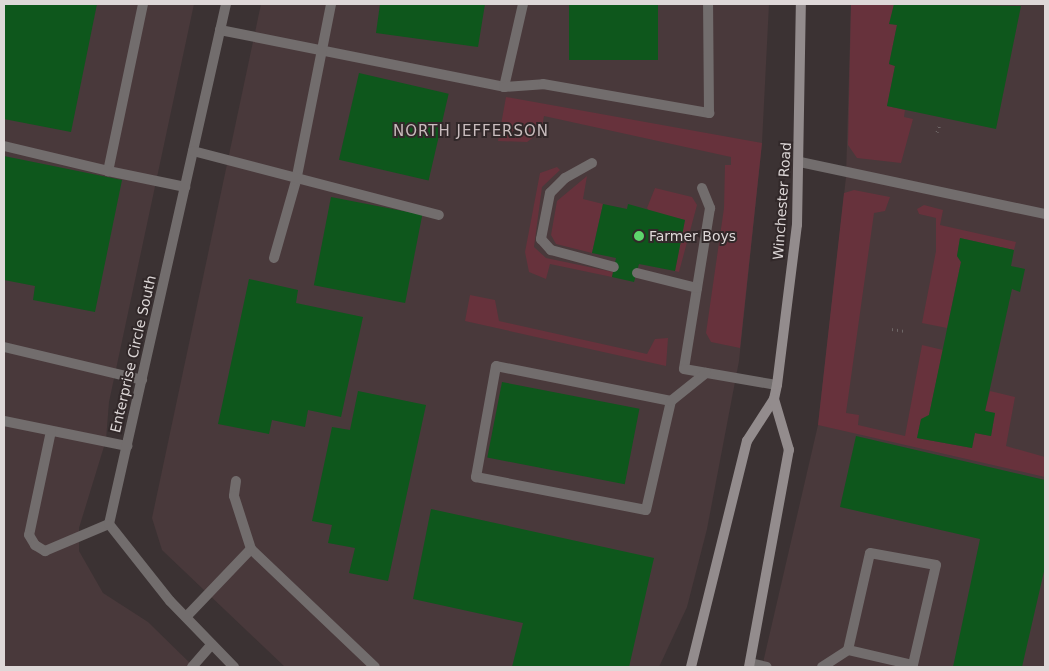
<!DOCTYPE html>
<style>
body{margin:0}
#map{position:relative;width:1049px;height:671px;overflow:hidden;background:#3b3233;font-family:"DejaVu Sans",sans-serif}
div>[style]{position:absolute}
.built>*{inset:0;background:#49393b}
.green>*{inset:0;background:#67323c}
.building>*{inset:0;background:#0e571c;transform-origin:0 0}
.path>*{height:3px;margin-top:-1.5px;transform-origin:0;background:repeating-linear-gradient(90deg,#6e6666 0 1px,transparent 0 5px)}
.service>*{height:10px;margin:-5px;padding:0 5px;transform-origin:5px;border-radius:5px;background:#726d6d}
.minor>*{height:10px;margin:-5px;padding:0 5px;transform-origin:5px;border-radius:5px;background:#726d6d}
.secondary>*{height:10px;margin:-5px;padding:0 5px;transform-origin:5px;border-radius:5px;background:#938c8d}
.dots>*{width:14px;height:14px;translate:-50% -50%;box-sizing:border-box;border:2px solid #312829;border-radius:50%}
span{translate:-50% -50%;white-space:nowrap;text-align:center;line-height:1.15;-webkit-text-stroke:4px #312829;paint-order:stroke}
.street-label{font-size:14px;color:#ded8d8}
.poi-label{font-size:14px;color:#ded8d8}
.left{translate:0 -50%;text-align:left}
.neighbourhood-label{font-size:15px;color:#c8bcbd;letter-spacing:1px}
.frame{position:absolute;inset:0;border:5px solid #ded8d8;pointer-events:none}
</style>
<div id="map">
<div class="built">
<i style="clip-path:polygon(4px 4px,194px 4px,109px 402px,106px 440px,79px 528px,79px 551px,103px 593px,148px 622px,194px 667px,4px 667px)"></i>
<i style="clip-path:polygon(261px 4px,769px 4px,762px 143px,739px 361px,707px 529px,687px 607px,659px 667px,285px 667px,162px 550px,152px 518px)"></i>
<i style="clip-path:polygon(851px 4px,1045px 4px,1045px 667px,762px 667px,818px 425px,846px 177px)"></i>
</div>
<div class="green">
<i style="clip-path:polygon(851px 4px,894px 4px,890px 23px,897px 25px,889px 64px,895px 66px,887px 106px,905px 110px,904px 117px,913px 119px,901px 163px,857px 158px,848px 145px)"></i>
<i style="clip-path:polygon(506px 97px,762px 143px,740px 348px,711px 342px,706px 333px,724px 208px,725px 165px,731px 165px,731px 157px,544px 116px,541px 132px,527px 142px,498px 141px)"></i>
<i style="clip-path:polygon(557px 167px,560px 170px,542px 187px,534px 247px,546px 258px,613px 272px,612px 277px,550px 264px,546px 279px,529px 272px,525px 252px,540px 173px)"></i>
<i style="clip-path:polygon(587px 176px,583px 199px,603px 204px,592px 253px,556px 244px,551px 235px,557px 201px)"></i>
<i style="clip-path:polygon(655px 188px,692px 197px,697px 205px,679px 272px,675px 271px,685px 220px,650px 213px,647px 208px)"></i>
<i style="clip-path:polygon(854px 190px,890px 197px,885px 211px,874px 213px,846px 413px,859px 415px,858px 425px,905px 436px,922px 345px,943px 350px,929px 415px,921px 420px,917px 438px,972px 448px,975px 433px,991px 436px,995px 413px,985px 411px,990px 391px,1015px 397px,1006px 446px,1045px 457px,1045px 477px,818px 425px,844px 193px)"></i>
<i style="clip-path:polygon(924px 205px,943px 210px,940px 225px,1016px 242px,1014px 250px,960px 238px,957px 256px,961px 262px,947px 328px,922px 323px,936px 251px,936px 218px,919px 214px,917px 209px)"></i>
<i style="clip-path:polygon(470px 295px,495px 300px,499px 321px,647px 354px,655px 339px,668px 338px,666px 366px,465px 321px)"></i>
</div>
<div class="building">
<i style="clip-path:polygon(4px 4px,97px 4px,71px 132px,4px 119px)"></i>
<i style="clip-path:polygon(380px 4px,485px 4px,478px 47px,376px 33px)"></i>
<i style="left:569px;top:4px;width:89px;height:56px"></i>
<i style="clip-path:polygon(894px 4px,1021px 6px,996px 129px,887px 106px,895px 66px,889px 64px,897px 25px,889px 24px)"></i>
<i style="left:359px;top:73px;width:92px;height:89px;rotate:13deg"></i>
<i style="clip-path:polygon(4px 156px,122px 180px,95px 312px,33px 300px,35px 286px,4px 280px)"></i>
<i style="left:331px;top:197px;width:93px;height:90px;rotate:11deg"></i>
<i style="clip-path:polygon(603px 204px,627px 209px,628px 204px,685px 220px,675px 271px,639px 264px,634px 282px,612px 277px,616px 258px,592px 253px)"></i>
<i style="clip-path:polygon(960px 238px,1014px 250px,1011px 266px,1025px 269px,1020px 292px,1012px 289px,985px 411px,995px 413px,991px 436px,975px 433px,972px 448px,917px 438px,921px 419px,929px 415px,961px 262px,957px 256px)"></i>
<i style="clip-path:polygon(249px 279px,298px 290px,296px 303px,363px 317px,341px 417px,308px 410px,305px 427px,272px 420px,269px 434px,218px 424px)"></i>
<i style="left:502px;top:382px;width:140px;height:77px;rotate:11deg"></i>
<i style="clip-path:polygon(358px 391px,426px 405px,388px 581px,349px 573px,355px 548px,328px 543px,332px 525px,312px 521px,332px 427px,350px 430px)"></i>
<i style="clip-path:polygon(856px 436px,1045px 480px,1045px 567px,1022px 667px,953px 667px,980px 539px,840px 507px)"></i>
<i style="clip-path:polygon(431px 509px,654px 558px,629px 667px,512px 667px,523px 623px,413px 599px)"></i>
</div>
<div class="path">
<i style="left:937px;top:132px;width:9px;rotate:-69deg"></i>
<i style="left:892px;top:329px;width:12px;rotate:9deg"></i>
</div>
<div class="service">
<i style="left:143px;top:4px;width:171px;rotate:101.8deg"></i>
<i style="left:108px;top:171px;width:79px;rotate:11.7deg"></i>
<i style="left:220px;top:30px;width:290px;rotate:11.3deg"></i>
<i style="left:504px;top:87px;width:85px;rotate:-77.1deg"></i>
<i style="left:504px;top:87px;width:39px;rotate:-4deg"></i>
<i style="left:543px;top:84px;width:169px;rotate:9.9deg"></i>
<i style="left:709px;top:113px;width:109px;rotate:-90.5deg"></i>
<i style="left:4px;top:146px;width:107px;rotate:13.5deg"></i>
<i style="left:800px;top:162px;width:250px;rotate:12deg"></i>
<i style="left:592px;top:163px;width:31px;rotate:151deg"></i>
<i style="left:565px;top:178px;width:21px;rotate:135deg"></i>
<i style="left:550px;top:193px;width:47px;rotate:101.1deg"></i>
<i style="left:541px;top:239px;width:15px;rotate:48deg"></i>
<i style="left:551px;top:250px;width:65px;rotate:15.1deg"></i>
<i style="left:702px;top:188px;width:22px;rotate:68deg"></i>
<i style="left:710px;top:208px;width:163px;rotate:99.2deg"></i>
<i style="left:684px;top:369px;width:94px;rotate:9.8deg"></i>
<i style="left:274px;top:258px;width:80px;rotate:-74.1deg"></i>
<i style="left:296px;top:181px;width:180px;rotate:-78.8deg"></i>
<i style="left:637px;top:273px;width:62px;rotate:14deg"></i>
<i style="left:4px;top:347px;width:142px;rotate:13.4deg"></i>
<i style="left:671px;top:401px;width:178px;rotate:-168.7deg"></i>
<i style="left:496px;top:366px;width:113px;rotate:100.2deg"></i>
<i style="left:476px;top:477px;width:173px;rotate:11deg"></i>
<i style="left:646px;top:510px;width:112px;rotate:-77.1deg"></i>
<i style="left:671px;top:401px;width:45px;rotate:-38.7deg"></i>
<i style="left:4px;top:421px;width:126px;rotate:11.5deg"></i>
<i style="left:51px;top:431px;width:106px;rotate:101.9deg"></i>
<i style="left:29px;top:535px;width:12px;rotate:59deg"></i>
<i style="left:35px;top:545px;width:12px;rotate:31deg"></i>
<i style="left:45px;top:551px;width:69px;rotate:-22.9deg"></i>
<i style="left:236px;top:481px;width:15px;rotate:98deg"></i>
<i style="left:234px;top:496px;width:56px;rotate:72.2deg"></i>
<i style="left:186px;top:617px;width:94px;rotate:-46.3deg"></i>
<i style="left:251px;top:549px;width:171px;rotate:43.6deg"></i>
<i style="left:750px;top:663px;width:17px;rotate:13deg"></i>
<i style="left:192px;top:667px;width:30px;rotate:-49deg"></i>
<i style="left:822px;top:667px;width:31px;rotate:-33deg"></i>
<i style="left:848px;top:650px;width:99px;rotate:-77.2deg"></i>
<i style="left:870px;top:553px;width:67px;rotate:10.3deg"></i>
<i style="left:936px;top:565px;width:103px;rotate:103deg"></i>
<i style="left:913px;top:665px;width:67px;rotate:-167deg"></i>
</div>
<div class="minor">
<i style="left:226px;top:4px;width:533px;rotate:102.68deg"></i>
<i style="left:109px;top:524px;width:98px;rotate:51.6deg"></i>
<i style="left:170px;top:601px;width:92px;rotate:45.9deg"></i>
<i style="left:193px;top:151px;width:254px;rotate:14.6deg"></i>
</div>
<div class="secondary">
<i style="left:691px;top:667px;width:233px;rotate:-76.1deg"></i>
<i style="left:747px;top:441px;width:50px;rotate:-57.3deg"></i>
<i style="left:774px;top:399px;width:14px;rotate:-78deg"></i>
<i style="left:777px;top:385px;width:161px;rotate:-82.9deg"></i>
<i style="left:797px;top:225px;width:221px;rotate:-89deg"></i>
<i style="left:749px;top:667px;width:221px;rotate:-79.6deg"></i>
<i style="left:789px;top:450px;width:53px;rotate:-106.4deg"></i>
</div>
<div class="dots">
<i style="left:639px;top:236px;background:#5ed56c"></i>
</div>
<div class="street-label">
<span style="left:782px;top:201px;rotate:-86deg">Winchester Road</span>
<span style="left:133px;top:354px;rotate:-77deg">Enterprise Circle South</span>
</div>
<div class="poi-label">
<span class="left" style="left:649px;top:236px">Farmer Boys</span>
</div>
<div class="neighbourhood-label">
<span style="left:471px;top:132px">NORTH JEFFERSON</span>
</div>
<div class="frame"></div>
</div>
